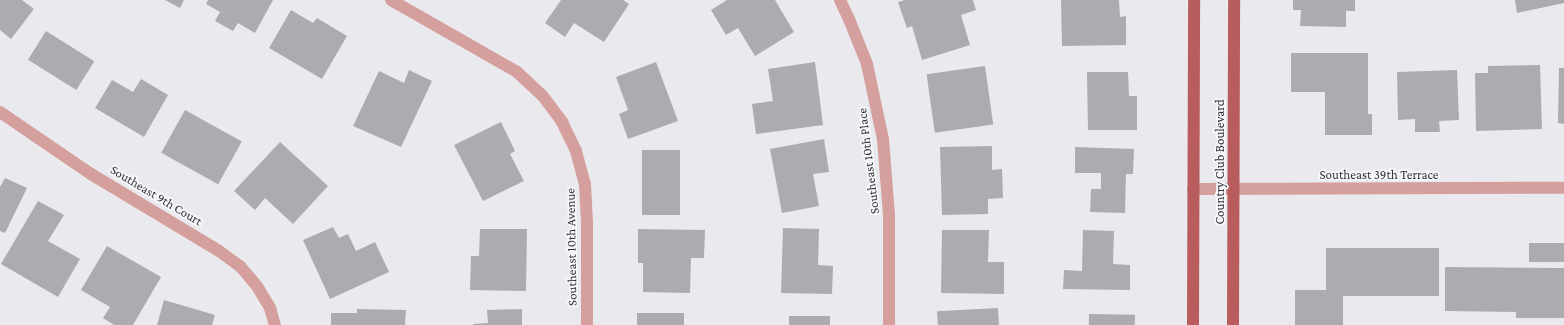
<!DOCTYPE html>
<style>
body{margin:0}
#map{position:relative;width:1564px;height:325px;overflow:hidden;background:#eaeaee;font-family:"Crimson Pro",serif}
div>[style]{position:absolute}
.building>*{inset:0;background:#acacb0;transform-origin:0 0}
.minor>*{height:12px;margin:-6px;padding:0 6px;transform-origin:6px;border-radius:6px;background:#d49f9d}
.major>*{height:12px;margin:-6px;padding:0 6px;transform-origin:6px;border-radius:6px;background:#b85c5d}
span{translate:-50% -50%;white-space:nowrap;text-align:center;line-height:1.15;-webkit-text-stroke:3.5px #f7f8fb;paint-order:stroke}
.street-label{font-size:13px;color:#313233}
</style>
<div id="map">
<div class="building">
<i style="clip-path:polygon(0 0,22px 0,34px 9px,11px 39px,0 30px)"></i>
<i style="clip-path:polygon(165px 0,184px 0,180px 8px)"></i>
<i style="clip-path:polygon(208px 0,273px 0,255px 33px,238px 23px,233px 31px,215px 21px,220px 12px,206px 4px)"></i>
<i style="clip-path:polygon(561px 0,623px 0,629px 4px,604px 42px,574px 23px,565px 37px,545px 23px)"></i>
<i style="clip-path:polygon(727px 0,775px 0,794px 32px,755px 56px,738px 28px,726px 35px,711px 10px)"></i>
<i style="clip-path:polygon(905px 0,973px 0,976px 10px,961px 15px,970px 45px,922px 60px,912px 26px,907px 28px,898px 2px)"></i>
<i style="clip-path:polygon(1061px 0,1119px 0,1120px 17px,1126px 16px,1126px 45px,1062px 46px)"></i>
<i style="clip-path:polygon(1293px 0,1355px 0,1355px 11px,1346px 11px,1346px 27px,1300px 26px,1301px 10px,1293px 10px)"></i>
<i style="clip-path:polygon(1515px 0,1564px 0,1564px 3px,1517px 13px)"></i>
<i style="clip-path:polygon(291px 10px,313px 23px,317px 18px,347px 36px,322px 79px,269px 48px)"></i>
<i style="left:46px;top:31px;width:57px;height:34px;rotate:32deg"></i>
<i style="clip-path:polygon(1291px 53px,1368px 53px,1368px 114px,1372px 114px,1372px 135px,1325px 135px,1325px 92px,1291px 92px)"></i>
<i style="clip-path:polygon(656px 62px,678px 121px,628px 139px,619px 114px,628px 110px,616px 77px)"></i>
<i style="clip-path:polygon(815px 62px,823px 125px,756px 134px,752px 104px,773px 101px,768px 69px)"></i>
<i style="clip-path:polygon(1540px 65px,1542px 129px,1476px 131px,1475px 73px,1488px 73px,1488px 66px)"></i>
<i style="left:985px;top:66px;width:59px;height:59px;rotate:82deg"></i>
<i style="clip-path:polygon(1559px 68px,1564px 68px,1564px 124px,1558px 123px)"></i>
<i style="clip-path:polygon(409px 70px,432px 81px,401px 147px,353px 126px,379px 71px,404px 83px)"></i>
<i style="clip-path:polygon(1457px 70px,1459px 120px,1439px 121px,1440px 132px,1415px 132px,1415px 119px,1398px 120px,1397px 72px)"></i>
<i style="clip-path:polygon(1087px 72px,1128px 72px,1129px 96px,1137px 96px,1137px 130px,1088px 130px)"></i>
<i style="clip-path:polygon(141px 79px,168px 95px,144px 137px,95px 108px,112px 80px,133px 92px)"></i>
<i style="left:185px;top:110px;width:65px;height:49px;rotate:29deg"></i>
<i style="clip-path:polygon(501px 122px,515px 151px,510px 154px,524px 181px,483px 201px,454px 145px)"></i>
<i style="clip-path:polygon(824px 139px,829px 172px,813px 174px,819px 206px,782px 213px,770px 149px)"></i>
<i style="clip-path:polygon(280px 142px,328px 186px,293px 224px,265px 198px,255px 210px,234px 191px)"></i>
<i style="clip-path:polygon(992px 146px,992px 170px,1002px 169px,1003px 198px,988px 199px,988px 214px,942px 215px,940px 147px)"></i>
<i style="clip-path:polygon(1075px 147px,1134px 149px,1133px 174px,1126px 174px,1125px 213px,1090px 212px,1091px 189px,1101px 189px,1101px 173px,1075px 173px)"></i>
<i style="left:642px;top:150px;width:38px;height:65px"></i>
<i style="clip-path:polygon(5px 178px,27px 188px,5px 233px,0 231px,0 187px)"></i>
<i style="clip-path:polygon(38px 201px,64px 215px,48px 241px,80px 259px,58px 297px,1px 264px)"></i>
<i style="clip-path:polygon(333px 227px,339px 238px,348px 234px,356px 251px,375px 242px,389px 272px,330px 299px,303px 240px)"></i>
<i style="clip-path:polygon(783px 228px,819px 229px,818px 265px,833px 266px,832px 294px,781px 293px)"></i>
<i style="clip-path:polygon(480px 229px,527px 229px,526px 291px,470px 290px,471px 256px,479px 256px)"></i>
<i style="clip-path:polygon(638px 229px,705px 230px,704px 258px,691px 258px,690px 293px,643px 292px,643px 263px,638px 263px)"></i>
<i style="clip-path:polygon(942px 230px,989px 230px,988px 262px,1004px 262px,1004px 294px,941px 293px)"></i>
<i style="clip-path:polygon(1083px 230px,1114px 231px,1113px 264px,1130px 265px,1130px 290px,1063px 289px,1064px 270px,1082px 271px)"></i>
<i style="left:1564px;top:243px;width:19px;height:35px;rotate:90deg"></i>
<i style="clip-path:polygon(107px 246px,161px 277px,133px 325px,114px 325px,103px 318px,110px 307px,81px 290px)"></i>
<i style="clip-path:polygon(1326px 248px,1439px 248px,1439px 296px,1343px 296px,1343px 325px,1295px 325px,1295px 290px,1326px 290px)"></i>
<i style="clip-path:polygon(1445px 267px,1564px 268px,1564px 318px,1516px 318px,1516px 312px,1445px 311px)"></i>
<i style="clip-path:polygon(164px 300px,215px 315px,212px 325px,157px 325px)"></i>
<i style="left:998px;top:308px;width:17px;height:61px;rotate:87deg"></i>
<i style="clip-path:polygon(357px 309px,406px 310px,405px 325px,331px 325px,331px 313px,357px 313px)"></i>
<i style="clip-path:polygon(522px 309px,522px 325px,473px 325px,473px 324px,488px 323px,487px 310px)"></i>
<i style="left:637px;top:313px;width:47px;height:12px"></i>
<i style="left:1089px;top:314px;width:46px;height:11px;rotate:1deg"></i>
<i style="left:789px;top:316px;width:41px;height:9px"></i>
</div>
<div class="minor">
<i style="left:391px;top:0;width:145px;rotate:29.7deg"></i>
<i style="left:517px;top:72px;width:34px;rotate:43deg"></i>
<i style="left:542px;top:95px;width:34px;rotate:53deg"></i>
<i style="left:562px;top:122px;width:32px;rotate:64deg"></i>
<i style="left:576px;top:151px;width:34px;rotate:75deg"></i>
<i style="left:585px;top:184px;width:39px;rotate:87deg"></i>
<i style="left:587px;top:223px;width:102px;rotate:90deg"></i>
<i style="left:840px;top:0;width:21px;rotate:65deg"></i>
<i style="left:849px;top:19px;width:48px;rotate:68.2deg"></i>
<i style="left:867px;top:64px;width:77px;rotate:78deg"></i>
<i style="left:883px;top:139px;width:76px;rotate:85.5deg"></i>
<i style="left:889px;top:215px;width:110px;rotate:90deg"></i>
<i style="left:0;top:112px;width:110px;rotate:34.3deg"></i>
<i style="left:91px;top:174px;width:149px;rotate:31deg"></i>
<i style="left:219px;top:251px;width:26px;rotate:36deg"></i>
<i style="left:240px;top:266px;width:26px;rotate:50deg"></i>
<i style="left:257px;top:286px;width:26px;rotate:59deg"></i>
<i style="left:270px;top:308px;width:18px;rotate:74deg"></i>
<i style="left:1193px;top:189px;width:371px;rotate:-0.2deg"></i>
</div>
<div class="major">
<i style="left:1193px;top:325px;width:325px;rotate:-89.8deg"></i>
<i style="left:1233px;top:325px;width:325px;rotate:-89.8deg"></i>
</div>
<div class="street-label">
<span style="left:869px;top:161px;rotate:-97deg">Southeast 10th Place</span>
<span style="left:1220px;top:162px;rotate:-90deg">Country Club Boulevard</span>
<span style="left:1379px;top:175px">Southeast 39th Terrace</span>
<span style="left:156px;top:196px;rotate:31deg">Southeast 9th Court</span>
<span style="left:572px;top:247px;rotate:-91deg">Southeast 10th Avenue</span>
</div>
</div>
